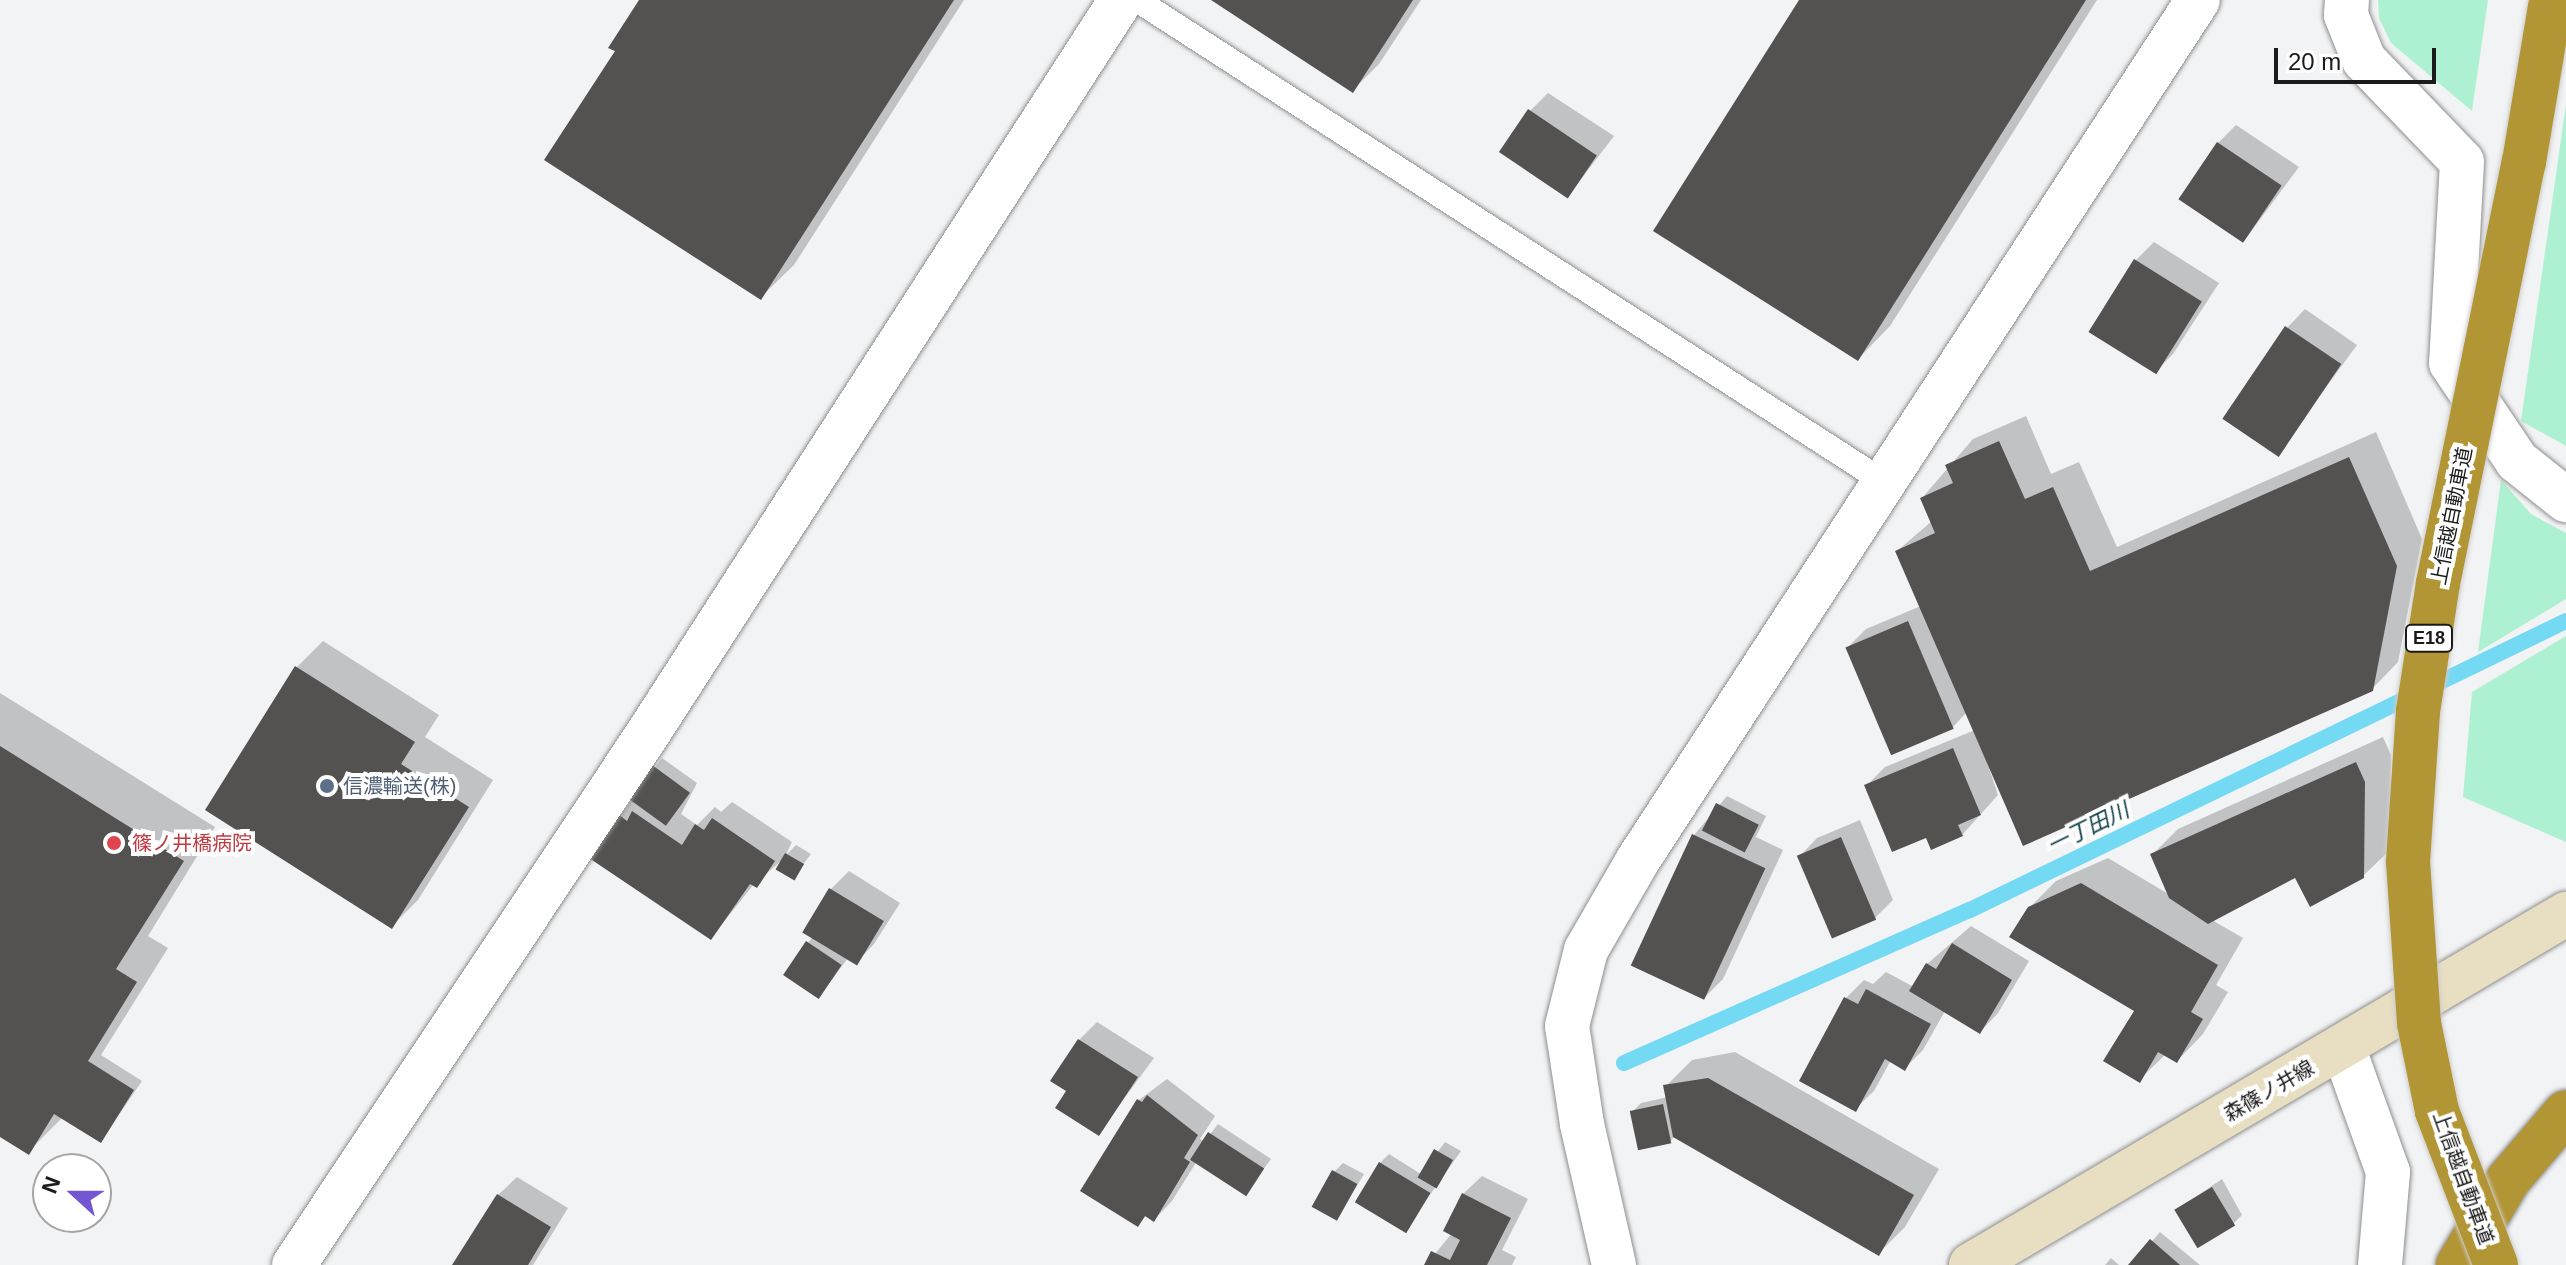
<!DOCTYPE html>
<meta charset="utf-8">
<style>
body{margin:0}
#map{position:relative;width:2566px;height:1265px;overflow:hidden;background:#f2f3f4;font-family:Helvetica,"Noto Sans JP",sans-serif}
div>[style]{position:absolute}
.green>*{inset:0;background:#aef1d2}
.shadow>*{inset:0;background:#0003}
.stream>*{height:16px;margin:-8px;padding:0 8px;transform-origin:8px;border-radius:8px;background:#74d9f3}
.building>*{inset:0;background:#535251;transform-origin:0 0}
.roads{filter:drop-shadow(0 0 2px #8f8f90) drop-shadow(0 0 2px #8f8f90)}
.service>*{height:24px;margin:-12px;padding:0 12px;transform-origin:12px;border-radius:12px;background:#fff}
.minor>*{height:44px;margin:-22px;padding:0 22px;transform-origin:22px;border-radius:22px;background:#fff}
.tertiary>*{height:44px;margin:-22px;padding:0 22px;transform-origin:22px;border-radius:22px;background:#fff}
.secondary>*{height:44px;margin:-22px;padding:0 22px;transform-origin:22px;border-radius:22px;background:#e8dfc2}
.motorway>*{height:44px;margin:-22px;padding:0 22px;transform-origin:22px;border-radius:22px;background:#b29534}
.bridges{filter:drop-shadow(0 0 2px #cdcdcd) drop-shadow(0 0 2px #cdcdcd)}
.motorway-bridge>*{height:44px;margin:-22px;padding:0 22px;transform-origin:22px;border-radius:22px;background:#b29534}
.dots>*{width:22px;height:22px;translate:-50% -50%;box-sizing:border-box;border:4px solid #fff;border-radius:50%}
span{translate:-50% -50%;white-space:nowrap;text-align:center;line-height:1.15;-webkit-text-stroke:8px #fff;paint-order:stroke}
.shield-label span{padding:2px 6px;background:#fff;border:2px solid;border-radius:6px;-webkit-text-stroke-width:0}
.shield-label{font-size:18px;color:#1b1b1c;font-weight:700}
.street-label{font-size:20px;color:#1b1b1c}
.service-label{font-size:20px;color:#4e5e75}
.left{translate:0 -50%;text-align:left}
.health-label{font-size:20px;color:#be3a42}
.water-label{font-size:22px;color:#13414c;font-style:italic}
.north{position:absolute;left:32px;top:1153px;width:80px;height:80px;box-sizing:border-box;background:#fff;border:2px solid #a4a4a4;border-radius:50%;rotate:291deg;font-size:22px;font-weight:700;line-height:32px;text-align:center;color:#1b1b1c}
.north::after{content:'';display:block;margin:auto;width:28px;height:36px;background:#7456d0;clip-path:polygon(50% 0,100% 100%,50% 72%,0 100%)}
.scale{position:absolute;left:2274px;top:48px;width:162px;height:36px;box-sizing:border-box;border:4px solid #1b1b1c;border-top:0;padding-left:10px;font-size:24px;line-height:28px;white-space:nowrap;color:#1b1b1c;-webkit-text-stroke:6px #fff;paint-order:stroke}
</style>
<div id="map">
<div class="green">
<i style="clip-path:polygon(2378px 0,2488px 0,2472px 111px,2391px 43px,2379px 18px)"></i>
<i style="clip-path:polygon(2566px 104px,2566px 446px,2521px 421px)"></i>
<i style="clip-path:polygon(2501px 480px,2531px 514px,2566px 533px,2566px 599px,2478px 652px)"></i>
<i style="clip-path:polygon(2566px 636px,2566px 842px,2463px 797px,2472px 692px)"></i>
</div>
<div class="shadow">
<i style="clip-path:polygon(643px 0,964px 0,794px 265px,761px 297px,617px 51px)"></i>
<i style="clip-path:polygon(1215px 0,1421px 0,1379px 64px,1353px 90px)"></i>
<i style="clip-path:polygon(1801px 0,2097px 0,1890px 326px,1858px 359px)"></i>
<i style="clip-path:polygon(1548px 93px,1614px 136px,1569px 195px,1530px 111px)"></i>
<i style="clip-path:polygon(2236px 125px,2299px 167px,2244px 241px,2218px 143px)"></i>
<i style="clip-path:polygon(2154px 242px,2219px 283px,2173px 354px,2155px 372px,2090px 330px,2136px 260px)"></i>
<i style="clip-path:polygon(2305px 309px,2357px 345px,2277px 454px,2287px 328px)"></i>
<i style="clip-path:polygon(2026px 416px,2051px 474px,2079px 462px,2117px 547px,2376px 432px,2422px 539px,2398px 662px,2372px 689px,1979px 738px,1998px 795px,1962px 835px,1927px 836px,1866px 786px,1885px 767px,1975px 730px,1967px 712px,1952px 728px,1848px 647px,1866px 629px,1921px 606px,1897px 551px,1932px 521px,1922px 498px,1973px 439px)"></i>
<i style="clip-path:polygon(323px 641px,439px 715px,425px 737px,493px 780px,418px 900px,392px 926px,297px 667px)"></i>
<i style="clip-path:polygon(0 693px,215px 827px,148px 936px,168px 948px,101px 1055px,142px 1081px,101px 1141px,63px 1117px,28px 1152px,0 1134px)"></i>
<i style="clip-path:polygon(2383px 737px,2391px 755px,2390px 850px,2363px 876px,2296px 875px,2212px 920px,2243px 938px,2216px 985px,2228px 992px,2203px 1034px,2177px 1061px,2166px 1054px,2139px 1080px,2136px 1010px,2029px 908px,2056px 881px,2108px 858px,2170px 895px,2152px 855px,2178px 829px)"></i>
<i style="clip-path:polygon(662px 758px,697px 783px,681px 814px,697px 825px,715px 807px,721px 812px,732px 802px,792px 842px,786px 855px,796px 845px,811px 854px,793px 878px,781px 861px,754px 884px,711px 938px,620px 816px)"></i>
<i style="clip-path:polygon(1727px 796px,1766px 816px,1756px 837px,1783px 850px,1723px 979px,1705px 997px,1694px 835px)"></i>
<i style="clip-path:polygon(1860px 820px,1893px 900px,1875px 918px,1799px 857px,1817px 838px)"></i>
<i style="clip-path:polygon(849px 871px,900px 903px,874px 944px,856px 963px,848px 958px,819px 997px,786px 975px,813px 936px,831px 889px)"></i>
<i style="clip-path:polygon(1971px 926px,2029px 961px,1998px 1013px,1980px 1032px,1945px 1011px,1923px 1050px,1905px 1068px,1891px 1060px,1874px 1091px,1855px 1109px,1846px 998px,1864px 980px,1873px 984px,1886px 972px,1914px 987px,1927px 964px)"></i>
<i style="clip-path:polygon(1097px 1022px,1154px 1058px,1098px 1134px,1069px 1091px,1079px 1040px)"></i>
<i style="clip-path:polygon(1735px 1052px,1939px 1169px,1905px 1227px,1879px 1253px,1675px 1136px,1670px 1141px,1632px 1112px,1641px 1103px,1668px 1097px,1666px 1086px,1692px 1060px)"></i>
<i style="clip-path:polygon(1167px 1079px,1215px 1116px,1200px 1139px,1205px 1141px,1218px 1124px,1271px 1159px,1246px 1193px,1197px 1161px,1172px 1201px,1154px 1220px,1147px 1215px,1138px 1224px,1082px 1190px,1139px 1100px)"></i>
<i style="clip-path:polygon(1445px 1142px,1461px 1151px,1405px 1230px,1380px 1163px,1389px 1154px,1421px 1174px)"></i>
<i style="clip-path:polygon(1343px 1163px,1364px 1174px,1338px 1218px,1334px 1172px)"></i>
<i style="clip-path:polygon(1482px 1176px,1528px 1199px,1502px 1250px,1516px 1257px,1512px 1265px,1426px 1265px,1452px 1233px,1463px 1194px)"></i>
<i style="clip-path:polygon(517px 1177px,568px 1208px,533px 1265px,454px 1265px,498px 1195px)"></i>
<i style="clip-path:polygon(2222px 1179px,2242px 1215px,2233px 1224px,2176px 1210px)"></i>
<i style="clip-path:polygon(2160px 1232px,2200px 1265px,2131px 1265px)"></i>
<i style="clip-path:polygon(2111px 1258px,2119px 1265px,2105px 1265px)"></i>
</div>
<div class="stream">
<i style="left:1624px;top:1063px;width:378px;rotate:-23.9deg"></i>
<i style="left:1970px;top:910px;width:662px;rotate:-25.87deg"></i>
</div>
<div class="building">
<i style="clip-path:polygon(639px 0,954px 0,761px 300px,544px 160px,615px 51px,608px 48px)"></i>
<i style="clip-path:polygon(1211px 0,1413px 0,1353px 93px)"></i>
<i style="clip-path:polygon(1799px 0,2086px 0,1858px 361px,1653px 231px)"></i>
<i style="left:1528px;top:109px;width:83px;height:52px;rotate:34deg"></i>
<i style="left:2217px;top:142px;width:78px;height:69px;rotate:34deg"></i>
<i style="left:2134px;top:259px;width:80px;height:86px;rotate:32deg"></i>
<i style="left:2285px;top:326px;width:68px;height:112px;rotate:34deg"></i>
<i style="clip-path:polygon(1999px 441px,2025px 499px,2053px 487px,2090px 571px,2349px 457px,2397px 566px,2373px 691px,2023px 846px,1895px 551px,1935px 533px,1920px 498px,1953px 483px,1945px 465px)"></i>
<i style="left:1908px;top:621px;width:117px;height:68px;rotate:67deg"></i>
<i style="clip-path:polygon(295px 666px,415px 742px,401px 764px,469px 807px,392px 929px,205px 810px)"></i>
<i style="clip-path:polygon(0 746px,184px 861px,116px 969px,137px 982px,88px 1061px,134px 1090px,101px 1143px,54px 1114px,29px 1155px,0 1137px)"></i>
<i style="clip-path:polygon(1953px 748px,1981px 815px,1958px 825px,1963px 836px,1931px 850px,1926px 838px,1892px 852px,1864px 785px)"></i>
<i style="clip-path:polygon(2356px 762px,2365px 782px,2364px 878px,2310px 907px,2295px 878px,2208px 924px,2169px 898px,2150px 854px)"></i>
<i style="left:652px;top:765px;width:47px;height:41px;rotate:36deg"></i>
<i style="left:1716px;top:803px;width:48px;height:31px;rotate:27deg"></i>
<i style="clip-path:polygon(632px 811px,682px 845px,695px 824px,704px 830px,712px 818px,775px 861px,757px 888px,750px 884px,711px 940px,589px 858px,618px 814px,627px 821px)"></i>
<i style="left:1692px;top:834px;width:81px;height:145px;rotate:25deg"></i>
<i style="left:1841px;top:837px;width:90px;height:48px;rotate:67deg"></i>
<i style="left:785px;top:853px;width:22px;height:19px;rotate:30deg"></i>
<i style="clip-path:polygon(2081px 883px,2218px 965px,2191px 1012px,2203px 1019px,2177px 1063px,2158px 1052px,2140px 1083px,2103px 1061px,2134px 1011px,2009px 937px,2028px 907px)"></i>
<i style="left:829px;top:888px;width:64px;height:52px;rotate:31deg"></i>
<i style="left:806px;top:941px;width:43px;height:41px;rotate:34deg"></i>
<i style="clip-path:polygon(1952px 943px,2012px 980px,1980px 1034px,1909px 991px,1926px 963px,1936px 969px)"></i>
<i style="clip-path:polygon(1866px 989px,1931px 1024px,1905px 1071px,1885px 1059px,1856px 1112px,1799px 1081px,1844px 997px,1858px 1004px)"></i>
<i style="clip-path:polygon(1078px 1039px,1138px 1077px,1099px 1136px,1055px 1108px,1066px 1091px,1050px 1081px)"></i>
<i style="clip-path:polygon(1708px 1078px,1914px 1195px,1879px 1256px,1673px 1137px,1663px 1085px)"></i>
<i style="clip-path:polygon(1147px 1095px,1198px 1135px,1184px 1158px,1190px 1162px,1154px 1222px,1145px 1216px,1138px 1227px,1080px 1191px,1137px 1099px,1142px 1102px)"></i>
<i style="left:1663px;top:1104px;width:40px;height:34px;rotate:78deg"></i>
<i style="left:1208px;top:1132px;width:67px;height:33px;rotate:33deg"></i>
<i style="left:1434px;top:1149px;width:22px;height:33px;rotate:30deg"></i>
<i style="left:1379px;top:1162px;width:60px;height:47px;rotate:31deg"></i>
<i style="left:1332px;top:1170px;width:29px;height:42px;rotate:29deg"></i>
<i style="left:2212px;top:1187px;width:45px;height:44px;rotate:59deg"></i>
<i style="clip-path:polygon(1462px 1193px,1511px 1218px,1487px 1265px,1424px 1265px,1431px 1251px,1450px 1260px,1460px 1240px,1443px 1231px)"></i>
<i style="clip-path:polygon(497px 1194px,551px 1227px,528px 1265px,452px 1265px)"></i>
<i style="clip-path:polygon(2150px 1239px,2180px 1265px,2128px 1265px)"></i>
</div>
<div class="roads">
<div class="service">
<i style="left:1137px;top:0;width:889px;rotate:32.83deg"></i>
</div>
<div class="minor">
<i style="left:2347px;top:0;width:15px;rotate:94deg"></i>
<i style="left:2346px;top:15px;width:48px;rotate:68.2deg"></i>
<i style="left:2364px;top:60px;width:141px;rotate:46.1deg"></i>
<i style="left:2462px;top:162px;width:201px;rotate:93.1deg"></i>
<i style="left:2451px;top:363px;width:118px;rotate:56deg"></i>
<i style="left:2517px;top:461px;width:63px;rotate:38.5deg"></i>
<i style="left:2343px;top:1047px;width:133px;rotate:70.2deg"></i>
<i style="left:2388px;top:1172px;width:93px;rotate:94.9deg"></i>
<i style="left:294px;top:1265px;width:633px;rotate:-56.34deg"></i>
<i style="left:645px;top:738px;width:878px;rotate:-57.18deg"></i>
</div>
<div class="tertiary">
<i style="left:1614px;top:1265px;width:145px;rotate:-102.8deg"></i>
<i style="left:1582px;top:1124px;width:99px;rotate:-98.7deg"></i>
<i style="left:1567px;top:1026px;width:78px;rotate:-76deg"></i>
<i style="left:1586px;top:950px;width:104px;rotate:-60deg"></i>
<i style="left:1638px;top:860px;width:1026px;rotate:-56.93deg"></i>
</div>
<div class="secondary">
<i style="left:1971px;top:1265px;width:691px;rotate:-30.54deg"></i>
</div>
<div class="motorway">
<i style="left:2458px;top:1265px;width:99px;rotate:-59.5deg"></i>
<i style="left:2508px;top:1180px;width:89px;rotate:-49.5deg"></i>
</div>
</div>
<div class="bridges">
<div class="motorway-bridge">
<i style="left:2496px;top:1265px;width:165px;rotate:-111deg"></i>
<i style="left:2437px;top:1111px;width:90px;rotate:-101.6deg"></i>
<i style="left:2419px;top:1023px;width:161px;rotate:-93.9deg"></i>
<i style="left:2408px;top:862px;width:151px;rotate:-86.2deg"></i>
<i style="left:2418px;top:711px;width:130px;rotate:-81.1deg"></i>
<i style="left:2438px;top:583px;width:430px;rotate:-78.5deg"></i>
<i style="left:2524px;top:162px;width:157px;rotate:-80.5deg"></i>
</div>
</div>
<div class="dots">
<i style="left:327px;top:786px;background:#5c6f8a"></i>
<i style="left:114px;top:843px;background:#e0444e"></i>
</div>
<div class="shield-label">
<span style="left:2429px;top:638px">E18</span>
</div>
<div class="street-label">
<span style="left:2452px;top:516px;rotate:-79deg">上信越自動車道</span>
<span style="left:2269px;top:1091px;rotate:-30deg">森篠ノ井線</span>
<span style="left:2463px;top:1178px;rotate:70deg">上信越自動車道</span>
</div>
<div class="service-label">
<span class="left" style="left:343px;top:786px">信濃輸送(株)</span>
</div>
<div class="health-label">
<span class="left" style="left:132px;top:843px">篠ノ井橋病院</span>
</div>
<div class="water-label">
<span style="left:2088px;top:828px;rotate:-26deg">一丁田川</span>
</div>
<div class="north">N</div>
<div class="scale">20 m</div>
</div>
